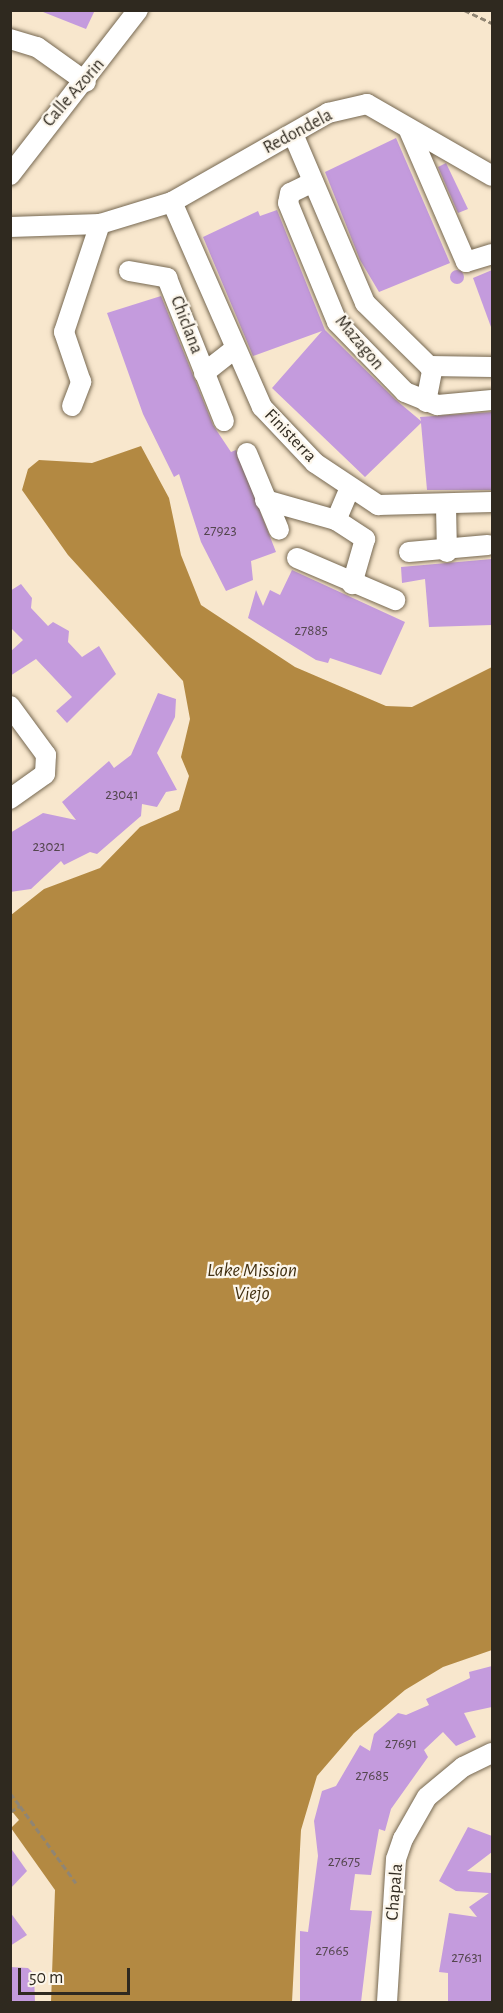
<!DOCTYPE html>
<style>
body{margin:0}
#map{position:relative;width:503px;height:2013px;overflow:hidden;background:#f8e7cd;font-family:"Alegreya Sans",sans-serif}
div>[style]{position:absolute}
.water>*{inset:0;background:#b38942}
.building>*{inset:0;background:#c49bdd}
.round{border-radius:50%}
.path>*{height:3px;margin-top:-1.5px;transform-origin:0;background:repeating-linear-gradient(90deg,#908573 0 6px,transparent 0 9px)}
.roads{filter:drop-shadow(0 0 2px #766851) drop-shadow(0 0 2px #766851)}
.minor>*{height:20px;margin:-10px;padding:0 10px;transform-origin:10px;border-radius:10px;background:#fff}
span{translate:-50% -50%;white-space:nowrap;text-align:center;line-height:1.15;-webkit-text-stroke:4.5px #fcf6eb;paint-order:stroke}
.number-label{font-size:15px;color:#54464e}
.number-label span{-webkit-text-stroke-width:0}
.street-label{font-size:18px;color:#2f291f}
.water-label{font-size:20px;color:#433112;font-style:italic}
.frame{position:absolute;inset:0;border:12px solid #2f291f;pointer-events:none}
.scale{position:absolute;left:18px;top:1968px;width:112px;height:27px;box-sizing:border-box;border:3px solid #2f291f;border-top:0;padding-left:8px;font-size:18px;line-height:21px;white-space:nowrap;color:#2f291f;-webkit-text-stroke:4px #fcf6eb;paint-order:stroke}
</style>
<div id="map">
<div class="water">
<i style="clip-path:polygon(141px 446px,169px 498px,181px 555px,201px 605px,295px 667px,386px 706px,412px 707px,492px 667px,492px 1650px,443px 1667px,405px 1690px,354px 1733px,317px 1776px,301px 1830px,292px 2002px,51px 2002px,55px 1890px,11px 1828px,19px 1820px,10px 1809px,11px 915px,44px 889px,100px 868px,140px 827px,179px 810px,189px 776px,181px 757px,190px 719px,183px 681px,68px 555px,22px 490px,28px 469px,39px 460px,92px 463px)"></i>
</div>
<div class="building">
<i style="clip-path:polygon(38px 10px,95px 10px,86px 29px)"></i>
<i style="clip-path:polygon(396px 138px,450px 263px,379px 292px,360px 260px,325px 172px)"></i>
<i style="clip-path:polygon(446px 163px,468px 209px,458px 213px,438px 167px)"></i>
<i style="clip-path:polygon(277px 210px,325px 330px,396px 400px,421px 421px,420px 417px,492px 412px,492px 490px,427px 490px,421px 423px,365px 477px,272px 388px,322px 331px,253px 356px,203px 237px,258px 211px,260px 216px)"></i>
<i class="round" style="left:450px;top:270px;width:14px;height:14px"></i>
<i style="clip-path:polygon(492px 270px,492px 327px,491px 327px,473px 278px)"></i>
<i style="clip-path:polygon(161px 296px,213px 425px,231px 452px,236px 450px,276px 552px,251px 561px,253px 580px,226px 591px,201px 542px,179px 474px,174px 477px,143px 414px,107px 313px)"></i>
<i style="clip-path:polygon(492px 559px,492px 625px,429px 627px,425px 579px,402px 583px,401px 567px)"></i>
<i style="clip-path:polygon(292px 570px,405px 622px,381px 675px,330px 658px,328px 663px,316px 660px,248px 618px,256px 590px,263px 606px,270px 590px,280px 595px)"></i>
<i style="clip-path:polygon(21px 584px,32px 598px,31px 608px,48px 626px,53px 622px,69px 631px,68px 642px,82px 657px,99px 646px,116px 674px,67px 723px,56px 711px,72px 697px,36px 659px,10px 676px,10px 652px,23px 640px,10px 627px,10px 591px)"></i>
<i style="clip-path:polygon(158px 693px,176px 699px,175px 717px,157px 753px,177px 790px,166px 792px,157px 807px,142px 804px,141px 816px,97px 854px,90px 852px,64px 865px,61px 861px,31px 889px,10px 892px,10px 833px,43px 813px,76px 820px,62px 802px,109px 761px,114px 768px,131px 755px)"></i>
<i style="clip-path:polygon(492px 1666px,492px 1707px,464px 1713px,476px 1737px,456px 1746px,443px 1732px,424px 1750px,428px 1757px,391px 1809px,385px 1831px,379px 1829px,371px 1875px,355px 1874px,350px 1910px,372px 1911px,361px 2002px,300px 2002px,300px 1931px,308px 1932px,318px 1856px,314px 1821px,322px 1791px,336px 1786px,360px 1745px,370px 1751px,374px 1734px,398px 1713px,406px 1715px,429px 1705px,426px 1699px,470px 1678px,469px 1672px)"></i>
<i style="clip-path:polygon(468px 1827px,492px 1836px,492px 1852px,467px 1871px,491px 1873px,492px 2002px,448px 2002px,448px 1973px,439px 1972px,449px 1913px,477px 1917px,469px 1907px,489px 1893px,456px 1891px,439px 1881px)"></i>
<i style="clip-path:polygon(10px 1847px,27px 1871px,10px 1889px)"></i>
<i style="clip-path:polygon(10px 1912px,27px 1935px,10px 1946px)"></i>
<i style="clip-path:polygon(10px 1967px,28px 1968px,34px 1974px,35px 2002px,10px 2002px)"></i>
</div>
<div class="path">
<i style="left:464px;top:10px;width:31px;rotate:25deg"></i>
<i style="left:10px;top:1793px;width:16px;rotate:52deg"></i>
<i style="left:10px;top:1812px;width:12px;rotate:-31deg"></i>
<i style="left:20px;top:1806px;width:95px;rotate:54deg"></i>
</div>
<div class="roads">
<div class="minor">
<i style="left:10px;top:39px;width:28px;rotate:17deg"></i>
<i style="left:37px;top:47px;width:60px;rotate:35.5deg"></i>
<i style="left:408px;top:128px;width:146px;rotate:66.6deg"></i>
<i style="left:466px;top:262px;width:27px;rotate:-17deg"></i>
<i style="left:293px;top:134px;width:184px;rotate:66.9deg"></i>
<i style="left:365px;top:303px;width:90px;rotate:44.5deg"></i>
<i style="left:429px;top:366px;width:63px;rotate:0.9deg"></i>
<i style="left:10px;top:175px;width:209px;rotate:-52.2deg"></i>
<i style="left:313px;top:182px;width:25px;rotate:154deg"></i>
<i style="left:290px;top:193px;width:10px;rotate:101deg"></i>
<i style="left:288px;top:203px;width:129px;rotate:67.6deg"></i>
<i style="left:337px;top:322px;width:98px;rotate:45.8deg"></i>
<i style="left:405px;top:392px;width:35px;rotate:22deg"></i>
<i style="left:438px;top:405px;width:54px;rotate:-5.3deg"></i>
<i style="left:172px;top:202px;width:224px;rotate:66.3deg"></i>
<i style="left:262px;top:407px;width:77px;rotate:46.6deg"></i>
<i style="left:315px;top:463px;width:76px;rotate:33.7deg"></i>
<i style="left:378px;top:505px;width:114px;rotate:-1.5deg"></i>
<i style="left:10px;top:227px;width:90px;rotate:-1.9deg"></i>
<i style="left:100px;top:224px;width:75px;rotate:-17deg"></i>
<i style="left:172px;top:202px;width:180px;rotate:-29.7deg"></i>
<i style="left:328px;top:113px;width:40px;rotate:-13deg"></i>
<i style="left:367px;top:104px;width:144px;rotate:29.9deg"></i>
<i style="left:129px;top:271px;width:39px;rotate:10deg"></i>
<i style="left:167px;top:278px;width:154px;rotate:68.3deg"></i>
<i style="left:204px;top:373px;width:39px;rotate:-38deg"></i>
<i style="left:426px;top:402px;width:36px;rotate:-79deg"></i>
<i style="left:72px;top:406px;width:26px;rotate:-69deg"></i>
<i style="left:81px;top:382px;width:53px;rotate:-108.8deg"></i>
<i style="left:64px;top:332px;width:114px;rotate:-71.6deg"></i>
<i style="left:247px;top:453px;width:83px;rotate:67.4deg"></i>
<i style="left:349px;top:490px;width:33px;rotate:113deg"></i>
<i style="left:336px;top:520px;width:35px;rotate:33deg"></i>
<i style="left:365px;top:539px;width:47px;rotate:106.1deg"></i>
<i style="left:265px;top:500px;width:74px;rotate:15.7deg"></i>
<i style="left:446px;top:506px;width:46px;rotate:88.8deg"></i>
<i style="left:409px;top:552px;width:79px;rotate:-5.1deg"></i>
<i style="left:297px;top:558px;width:107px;rotate:23.2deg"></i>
<i style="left:10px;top:706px;width:61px;rotate:53.7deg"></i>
<i style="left:46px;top:755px;width:19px;rotate:93deg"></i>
<i style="left:45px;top:774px;width:43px;rotate:144.5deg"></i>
<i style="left:387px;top:2002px;width:143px;rotate:-86.4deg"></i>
<i style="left:396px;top:1859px;width:21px;rotate:-71deg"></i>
<i style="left:403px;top:1839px;width:48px;rotate:-60.3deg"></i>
<i style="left:427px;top:1797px;width:47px;rotate:-39.8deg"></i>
<i style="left:463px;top:1767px;width:32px;rotate:-26deg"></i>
</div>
</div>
<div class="number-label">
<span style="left:220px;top:531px">27923</span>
<span style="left:311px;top:631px">27885</span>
<span style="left:122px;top:795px">23041</span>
<span style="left:49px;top:847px">23021</span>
<span style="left:401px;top:1744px">27691</span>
<span style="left:372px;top:1776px">27685</span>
<span style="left:344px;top:1862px">27675</span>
<span style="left:332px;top:1951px">27665</span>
<span style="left:467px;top:1958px">27631</span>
</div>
<div class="street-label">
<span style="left:74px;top:93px;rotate:-49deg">Calle Azorin</span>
<span style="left:298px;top:132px;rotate:-28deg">Redondela</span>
<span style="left:186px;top:325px;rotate:69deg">Chiclana</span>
<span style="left:359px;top:343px;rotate:50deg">Mazagon</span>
<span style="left:290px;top:436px;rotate:46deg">Finisterra</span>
<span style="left:395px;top:1892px;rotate:-85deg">Chapala</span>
</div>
<div class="water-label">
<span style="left:252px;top:1282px">Lake Mission<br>Viejo</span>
</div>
<div class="frame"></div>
<div class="scale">50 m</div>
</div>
